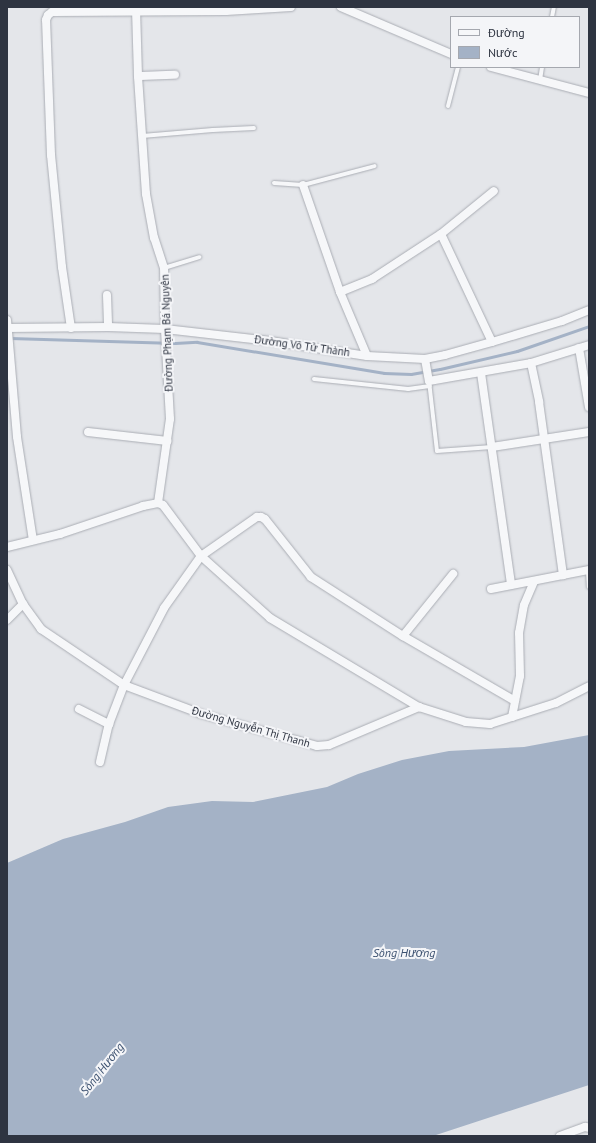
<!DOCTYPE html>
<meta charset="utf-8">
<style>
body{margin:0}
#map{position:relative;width:596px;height:1143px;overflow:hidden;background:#e4e6ea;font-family:"PT Sans",sans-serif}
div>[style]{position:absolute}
.water>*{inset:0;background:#a4b2c6}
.stream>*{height:3px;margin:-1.5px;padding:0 1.5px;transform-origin:1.5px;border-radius:1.5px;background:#a4b2c6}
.roads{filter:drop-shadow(0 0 1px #aaadb4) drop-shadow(0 0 1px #aaadb4)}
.lane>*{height:4px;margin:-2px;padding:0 2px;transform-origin:2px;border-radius:2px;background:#f6f7f9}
.street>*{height:8px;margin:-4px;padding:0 4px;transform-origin:4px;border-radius:4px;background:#f6f7f9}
span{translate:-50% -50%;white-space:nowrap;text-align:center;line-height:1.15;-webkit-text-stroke:4px #f4f5f8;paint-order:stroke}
.street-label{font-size:11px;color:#2e3441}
.water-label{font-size:12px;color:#3c5170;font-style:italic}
.frame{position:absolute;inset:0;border:8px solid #2e3441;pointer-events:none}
.legend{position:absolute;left:450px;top:16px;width:130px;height:52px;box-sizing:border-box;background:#f4f5f8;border:1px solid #a5a8af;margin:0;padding:5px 7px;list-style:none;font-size:12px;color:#2e3441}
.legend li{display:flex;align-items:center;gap:8px;height:20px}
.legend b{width:20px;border:1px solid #a5a8af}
</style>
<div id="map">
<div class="water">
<i style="clip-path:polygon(589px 735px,589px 1085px,433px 1136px,7px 1136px,7px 863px,63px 839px,125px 822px,168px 807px,212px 801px,253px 802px,327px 787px,358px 774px,402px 760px,449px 751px,524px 747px)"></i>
</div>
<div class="stream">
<i style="left:10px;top:338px;width:165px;rotate:1.7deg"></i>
<i style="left:175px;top:343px;width:22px;rotate:-3deg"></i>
<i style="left:197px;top:342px;width:190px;rotate:9.4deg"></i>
<i style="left:384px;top:373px;width:27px;rotate:2deg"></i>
<i style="left:411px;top:374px;width:29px;rotate:-10deg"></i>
<i style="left:440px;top:369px;width:79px;rotate:-13.2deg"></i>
<i style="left:517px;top:351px;width:76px;rotate:-19.1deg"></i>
</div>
<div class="roads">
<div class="lane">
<i style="left:552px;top:17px;width:10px;rotate:-79deg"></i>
<i style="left:540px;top:80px;width:13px;rotate:-81deg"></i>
<i style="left:448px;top:106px;width:40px;rotate:-75.6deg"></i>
<i style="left:142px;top:136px;width:71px;rotate:-4.8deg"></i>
<i style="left:213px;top:130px;width:41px;rotate:-2.8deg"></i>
<i style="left:274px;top:183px;width:29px;rotate:4deg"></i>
<i style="left:303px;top:185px;width:74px;rotate:-14.8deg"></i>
<i style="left:164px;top:268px;width:37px;rotate:-17deg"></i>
<i style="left:314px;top:379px;width:95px;rotate:6.1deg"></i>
<i style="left:408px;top:389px;width:22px;rotate:-8deg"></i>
<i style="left:429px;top:381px;width:70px;rotate:83.5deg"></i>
<i style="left:437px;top:451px;width:55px;rotate:-4.2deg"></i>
<i style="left:588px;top:570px;width:17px;rotate:87deg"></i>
</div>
<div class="street">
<i style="left:341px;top:7px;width:120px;rotate:23.1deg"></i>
<i style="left:491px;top:67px;width:101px;rotate:14.9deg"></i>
<i style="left:138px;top:76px;width:37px;rotate:-2deg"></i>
<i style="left:303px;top:185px;width:113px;rotate:70.9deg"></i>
<i style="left:340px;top:292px;width:69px;rotate:67.1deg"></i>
<i style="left:441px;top:234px;width:119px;rotate:64.7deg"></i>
<i style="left:340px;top:292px;width:35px;rotate:-22deg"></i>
<i style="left:372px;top:279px;width:82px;rotate:-33.1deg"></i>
<i style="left:441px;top:234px;width:68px;rotate:-39.1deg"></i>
<i style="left:107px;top:295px;width:32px;rotate:88deg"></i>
<i style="left:7px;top:320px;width:117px;rotate:85.1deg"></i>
<i style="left:17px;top:437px;width:104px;rotate:81.2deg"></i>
<i style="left:7px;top:328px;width:101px;rotate:-0.6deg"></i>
<i style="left:108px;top:327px;width:57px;rotate:2deg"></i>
<i style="left:165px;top:329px;width:106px;rotate:6.5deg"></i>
<i style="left:270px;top:341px;width:98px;rotate:8.8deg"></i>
<i style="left:367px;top:356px;width:58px;rotate:3deg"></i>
<i style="left:425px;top:359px;width:20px;rotate:-11deg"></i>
<i style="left:445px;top:355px;width:49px;rotate:-15.5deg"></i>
<i style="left:492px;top:342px;width:73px;rotate:-16.7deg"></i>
<i style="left:562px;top:321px;width:29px;rotate:-22deg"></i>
<i style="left:71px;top:328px;width:62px;rotate:-98.4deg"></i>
<i style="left:62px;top:267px;width:113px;rotate:-95.6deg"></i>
<i style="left:51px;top:155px;width:135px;rotate:-92.1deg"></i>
<i style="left:46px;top:20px;width:5px;rotate:-68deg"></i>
<i style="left:48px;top:15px;width:5px;rotate:-37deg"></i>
<i style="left:52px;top:12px;width:174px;rotate:-0.3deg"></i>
<i style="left:226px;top:11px;width:65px;rotate:-3.5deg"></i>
<i style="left:579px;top:348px;width:60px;rotate:80.4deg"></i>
<i style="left:425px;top:359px;width:22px;rotate:80deg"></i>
<i style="left:429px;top:381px;width:104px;rotate:-10deg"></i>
<i style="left:531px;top:363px;width:61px;rotate:-17.2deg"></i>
<i style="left:531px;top:363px;width:40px;rotate:78deg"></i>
<i style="left:539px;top:402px;width:175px;rotate:82.1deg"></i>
<i style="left:481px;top:373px;width:214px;rotate:81.9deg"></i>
<i style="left:88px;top:432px;width:80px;rotate:6.5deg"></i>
<i style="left:492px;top:447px;width:98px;rotate:-8.8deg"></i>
<i style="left:158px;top:503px;width:5px;rotate:22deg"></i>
<i style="left:163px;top:505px;width:64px;rotate:53.3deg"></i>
<i style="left:201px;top:556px;width:93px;rotate:41.9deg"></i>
<i style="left:270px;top:618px;width:174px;rotate:30.9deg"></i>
<i style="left:7px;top:547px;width:55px;rotate:-13.8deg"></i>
<i style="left:60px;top:534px;width:88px;rotate:-18.6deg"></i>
<i style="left:143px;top:506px;width:15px;rotate:-11deg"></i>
<i style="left:158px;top:503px;width:85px;rotate:-81.9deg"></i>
<i style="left:170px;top:419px;width:90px;rotate:-93.2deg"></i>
<i style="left:165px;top:329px;width:61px;rotate:-90.9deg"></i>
<i style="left:164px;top:268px;width:32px;rotate:-108deg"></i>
<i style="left:154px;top:238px;width:45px;rotate:-100.3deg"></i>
<i style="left:146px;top:194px;width:118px;rotate:-93.9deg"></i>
<i style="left:138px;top:76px;width:69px;rotate:-91.7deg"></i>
<i style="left:7px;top:570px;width:38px;rotate:65deg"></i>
<i style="left:491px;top:589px;width:100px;rotate:-11deg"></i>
<i style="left:7px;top:620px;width:23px;rotate:-45deg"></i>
<i style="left:23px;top:604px;width:31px;rotate:54deg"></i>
<i style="left:41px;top:629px;width:100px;rotate:34deg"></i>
<i style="left:124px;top:685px;width:82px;rotate:20.6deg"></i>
<i style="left:201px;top:714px;width:120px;rotate:15.4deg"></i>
<i style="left:317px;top:746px;width:12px;rotate:-5deg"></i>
<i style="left:329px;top:745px;width:98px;rotate:-22.9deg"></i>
<i style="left:419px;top:707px;width:49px;rotate:17.7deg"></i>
<i style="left:466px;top:722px;width:24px;rotate:5deg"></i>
<i style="left:490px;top:724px;width:69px;rotate:-17.7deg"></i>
<i style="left:556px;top:703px;width:37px;rotate:-27deg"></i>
<i style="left:403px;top:636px;width:80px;rotate:-51.1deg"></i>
<i style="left:79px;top:709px;width:34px;rotate:27deg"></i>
<i style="left:512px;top:717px;width:42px;rotate:-79deg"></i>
<i style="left:520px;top:676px;width:43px;rotate:-91.3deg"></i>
<i style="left:519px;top:633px;width:28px;rotate:-80deg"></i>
<i style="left:524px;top:605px;width:26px;rotate:-67deg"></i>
<i style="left:100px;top:762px;width:39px;rotate:-77deg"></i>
<i style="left:109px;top:724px;width:42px;rotate:-69deg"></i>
<i style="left:124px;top:685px;width:87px;rotate:-62.5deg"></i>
<i style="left:164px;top:608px;width:64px;rotate:-54.6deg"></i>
<i style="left:201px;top:556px;width:68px;rotate:-34.9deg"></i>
<i style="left:257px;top:517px;width:4px"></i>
<i style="left:261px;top:517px;width:4px;rotate:27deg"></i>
<i style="left:265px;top:519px;width:74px;rotate:51.6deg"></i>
<i style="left:311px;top:577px;width:109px;rotate:32.7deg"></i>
<i style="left:403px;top:636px;width:129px;rotate:30.1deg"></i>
<i style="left:560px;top:1136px;width:27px;rotate:-20deg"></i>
<i style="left:585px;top:1127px;width:4px;rotate:14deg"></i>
</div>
</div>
<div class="street-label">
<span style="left:167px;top:333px;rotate:-92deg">Đường Phạm Bá Nguyên</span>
<span style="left:302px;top:346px;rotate:8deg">Đường Võ Tử Thành</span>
<span style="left:251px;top:727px;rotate:16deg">Đường Nguyễn Thị Thanh</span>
</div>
<div class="water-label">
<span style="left:404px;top:953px">Sông Hương</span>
<span style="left:102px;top:1069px;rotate:-52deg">Sông Hương</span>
</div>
<div class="frame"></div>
<ul class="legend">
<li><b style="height:5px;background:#f6f7f9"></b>Đường</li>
<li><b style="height:11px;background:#a4b2c6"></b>Nước</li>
</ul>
</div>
